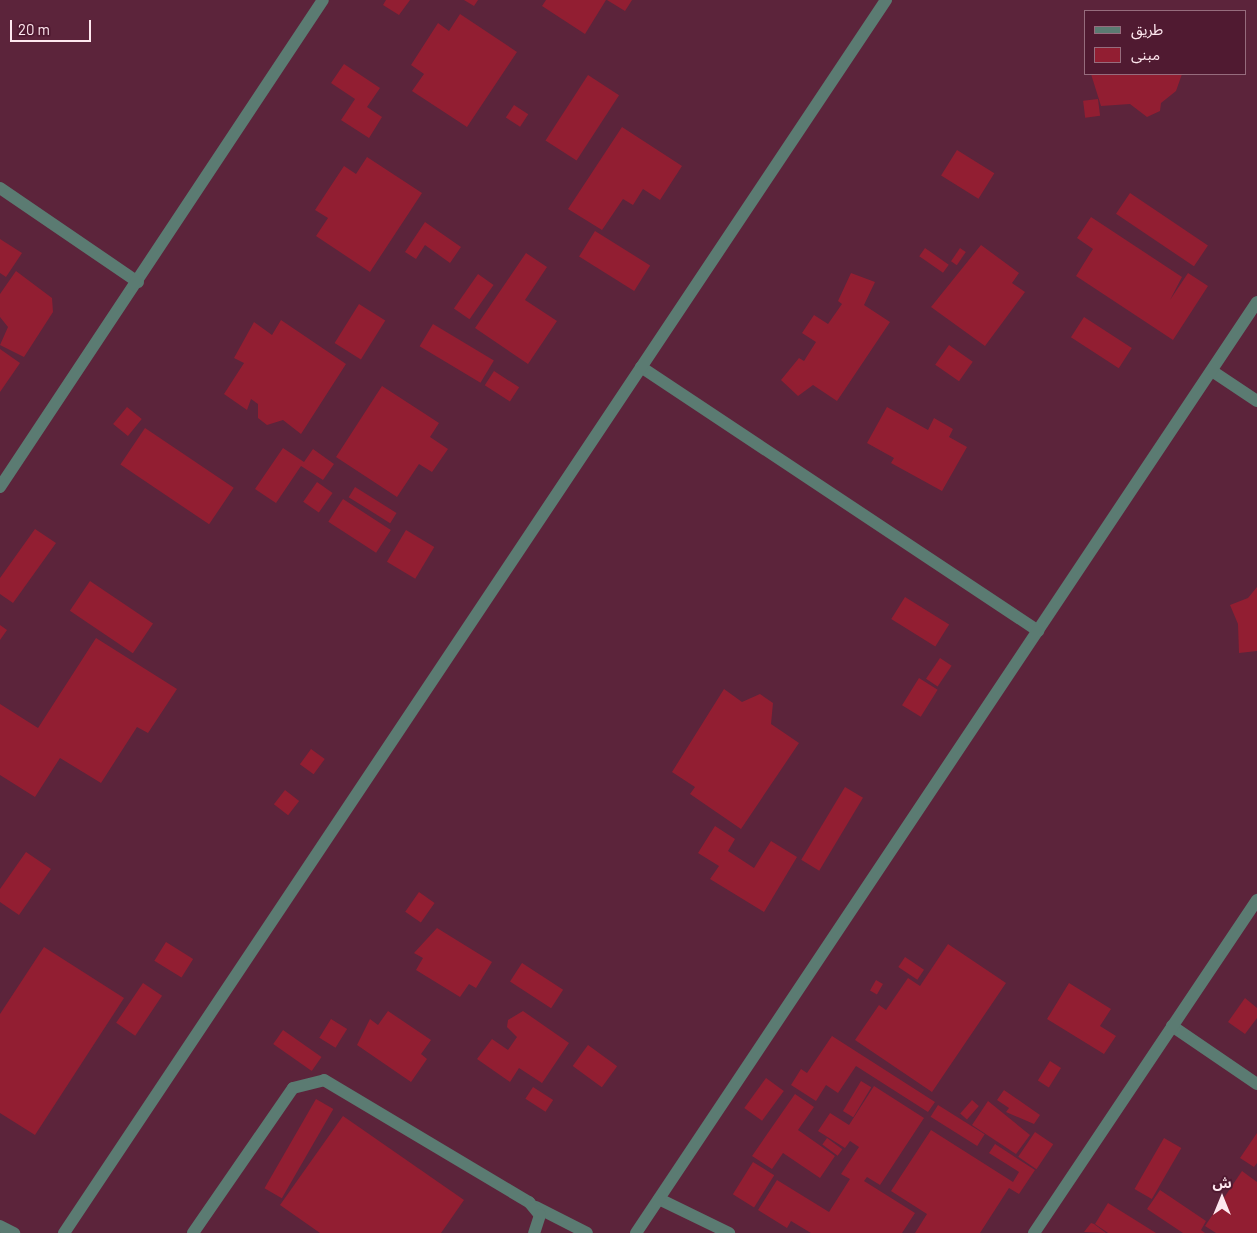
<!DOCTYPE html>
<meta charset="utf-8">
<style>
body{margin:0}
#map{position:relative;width:1257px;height:1233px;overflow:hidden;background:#5c243b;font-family:Barlow,"Noto Sans Arabic",sans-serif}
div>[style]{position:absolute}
.building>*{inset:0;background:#921e32;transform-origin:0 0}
.service>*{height:12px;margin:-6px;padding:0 6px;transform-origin:6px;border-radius:6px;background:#5b7b72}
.minor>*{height:12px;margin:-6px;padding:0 6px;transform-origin:6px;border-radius:6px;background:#5b7b72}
span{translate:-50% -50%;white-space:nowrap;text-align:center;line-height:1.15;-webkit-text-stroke:4px #501a31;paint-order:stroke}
.legend{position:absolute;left:1084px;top:10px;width:162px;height:65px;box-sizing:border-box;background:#501a31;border:1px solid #966c7d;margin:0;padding:6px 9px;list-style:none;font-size:15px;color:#fee8ef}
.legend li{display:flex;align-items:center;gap:10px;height:25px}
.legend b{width:25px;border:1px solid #966c7d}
.north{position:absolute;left:1197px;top:1173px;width:50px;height:50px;-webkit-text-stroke:4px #501a31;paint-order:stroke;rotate:0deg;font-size:14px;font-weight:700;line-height:20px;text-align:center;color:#fee8ef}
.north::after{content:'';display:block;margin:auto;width:18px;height:22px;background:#fee8ef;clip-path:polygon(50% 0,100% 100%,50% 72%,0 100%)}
.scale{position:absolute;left:10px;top:20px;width:81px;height:22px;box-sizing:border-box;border:2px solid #fee8ef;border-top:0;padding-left:6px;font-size:15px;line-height:18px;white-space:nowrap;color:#fee8ef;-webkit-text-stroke:4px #501a31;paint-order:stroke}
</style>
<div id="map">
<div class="building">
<i style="clip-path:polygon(386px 0,410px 0,399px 15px,383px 5px)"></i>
<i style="clip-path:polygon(464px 0,478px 0,474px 6px)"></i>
<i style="clip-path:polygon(546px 0,606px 0,585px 34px,542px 6px)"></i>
<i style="clip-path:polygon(607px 0,632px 0,625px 11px)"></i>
<i style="clip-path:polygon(460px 14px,517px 52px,467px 127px,412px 91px,424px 74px,411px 65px,438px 23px,449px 31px)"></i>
<i style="clip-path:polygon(344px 64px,380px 88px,367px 107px,382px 117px,369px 138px,341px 120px,355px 99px,331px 83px)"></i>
<i style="clip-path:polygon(1091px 74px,1182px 74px,1176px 91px,1161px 103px,1160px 111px,1147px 117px,1130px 104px,1101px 106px)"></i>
<i style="left:588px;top:75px;width:37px;height:78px;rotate:33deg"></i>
<i style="left:1098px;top:99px;width:17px;height:15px;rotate:83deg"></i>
<i style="left:514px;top:105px;width:17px;height:15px;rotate:33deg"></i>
<i style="clip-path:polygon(622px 127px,682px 166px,660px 200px,643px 189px,633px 205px,623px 199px,602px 230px,568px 209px)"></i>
<i style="left:957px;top:150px;width:44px;height:30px;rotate:32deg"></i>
<i style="clip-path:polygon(367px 157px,422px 193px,370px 272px,316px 236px,328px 218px,315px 210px,344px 166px,356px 174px)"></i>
<i style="left:1130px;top:193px;width:94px;height:25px;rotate:34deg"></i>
<i style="clip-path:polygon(1091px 217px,1182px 277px,1170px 300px,1188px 273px,1208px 286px,1173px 340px,1076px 276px,1093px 249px,1077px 238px)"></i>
<i style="clip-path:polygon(425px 222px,461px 247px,450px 263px,425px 245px,416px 259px,405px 252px)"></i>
<i style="left:595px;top:231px;width:65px;height:30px;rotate:32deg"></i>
<i style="clip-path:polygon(0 239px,22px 253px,6px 277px,0 273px)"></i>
<i style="clip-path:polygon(981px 245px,1019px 273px,1012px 283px,1025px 292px,985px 346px,931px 307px)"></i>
<i style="left:925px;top:248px;width:29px;height:10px;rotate:35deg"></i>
<i style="left:960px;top:248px;width:7px;height:16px;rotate:34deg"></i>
<i style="clip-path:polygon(526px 253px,547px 267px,525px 300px,557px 321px,528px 364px,475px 328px)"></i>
<i style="clip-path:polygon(16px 271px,52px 298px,53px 312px,24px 357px,0 345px,8px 327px,0 317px,0 294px)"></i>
<i style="clip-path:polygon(851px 273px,875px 282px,864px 305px,890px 322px,837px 401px,813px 385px,798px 396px,781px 380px,799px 358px,804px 361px,816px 342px,802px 333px,814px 315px,828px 324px,842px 304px,838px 301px)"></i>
<i style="left:478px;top:274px;width:19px;height:42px;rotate:35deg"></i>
<i style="left:359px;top:304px;width:31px;height:46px;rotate:32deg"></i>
<i style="left:1084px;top:317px;width:57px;height:24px;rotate:33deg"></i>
<i style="clip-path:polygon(281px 320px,346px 364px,301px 434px,283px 420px,267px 425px,258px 418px,258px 404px,251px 399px,247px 410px,224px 394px,244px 363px,234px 358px,254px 322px,272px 335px)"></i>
<i style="left:433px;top:324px;width:71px;height:26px;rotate:31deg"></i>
<i style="left:949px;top:345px;width:29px;height:24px;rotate:35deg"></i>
<i style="clip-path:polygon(0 349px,20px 363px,0 392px)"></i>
<i style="left:494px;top:371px;width:30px;height:17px;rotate:33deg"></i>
<i style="clip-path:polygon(382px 386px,439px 423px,430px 437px,448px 449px,432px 472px,419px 464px,397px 497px,336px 457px)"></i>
<i style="left:127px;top:407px;width:19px;height:22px;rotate:39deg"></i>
<i style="clip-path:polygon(887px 407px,928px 430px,934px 418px,953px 429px,949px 437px,967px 447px,942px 491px,891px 463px,894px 458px,867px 443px)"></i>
<i style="left:145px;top:428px;width:107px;height:44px;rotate:34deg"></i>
<i style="clip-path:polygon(283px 448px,304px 462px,313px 449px,334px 464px,323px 480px,301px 466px,276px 503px,255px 489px)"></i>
<i style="left:317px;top:482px;width:19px;height:24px;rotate:35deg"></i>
<i style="left:355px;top:487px;width:49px;height:12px;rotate:32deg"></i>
<i style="left:343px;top:499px;width:57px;height:27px;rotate:33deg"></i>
<i style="clip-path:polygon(35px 529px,56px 543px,13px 603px,0 594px,0 578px)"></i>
<i style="left:406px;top:530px;width:33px;height:37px;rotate:31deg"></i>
<i style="left:90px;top:581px;width:76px;height:36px;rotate:34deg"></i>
<i style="clip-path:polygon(1257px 587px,1257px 651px,1239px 653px,1238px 624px,1230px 605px,1248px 598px)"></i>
<i style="left:905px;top:597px;width:52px;height:26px;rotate:32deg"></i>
<i style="clip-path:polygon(0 625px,7px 630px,0 640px)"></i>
<i style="clip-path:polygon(96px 638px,177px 689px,148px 733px,137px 727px,101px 783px,60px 758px,35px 797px,0 775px,0 704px,38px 728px)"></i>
<i style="left:940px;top:658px;width:14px;height:25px;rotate:34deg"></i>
<i style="left:919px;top:678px;width:22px;height:32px;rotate:32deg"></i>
<i style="clip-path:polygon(724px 689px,742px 702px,760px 694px,773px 703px,771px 724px,799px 743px,741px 829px,690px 794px,695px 787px,672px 772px)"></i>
<i style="left:311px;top:749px;width:17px;height:19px;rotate:36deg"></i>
<i style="left:845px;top:787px;width:21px;height:85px;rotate:31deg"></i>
<i style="left:285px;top:790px;width:18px;height:18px;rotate:38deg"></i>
<i style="clip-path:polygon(715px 826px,735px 839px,728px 851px,754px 868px,771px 841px,797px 857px,764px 912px,710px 879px,719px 866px,698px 853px)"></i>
<i style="clip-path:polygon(26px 852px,51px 869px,19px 915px,0 902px,0 889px)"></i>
<i style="left:419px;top:892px;width:19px;height:24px;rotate:35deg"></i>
<i style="clip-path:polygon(437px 928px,492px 962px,476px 988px,469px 984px,460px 997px,416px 970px,423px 958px,414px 953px)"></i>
<i style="left:166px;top:942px;width:32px;height:22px;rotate:32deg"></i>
<i style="clip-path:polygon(948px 944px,1006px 983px,932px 1092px,855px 1040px,879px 1005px,886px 1010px,908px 978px,920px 986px)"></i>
<i style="clip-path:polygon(44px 947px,124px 998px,35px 1135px,0 1113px,0 1014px)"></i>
<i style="left:905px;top:957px;width:23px;height:12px;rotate:34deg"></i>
<i style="left:522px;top:963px;width:49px;height:22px;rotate:33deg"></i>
<i style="left:876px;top:980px;width:8px;height:12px;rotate:30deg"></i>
<i style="left:143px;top:983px;width:23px;height:48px;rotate:34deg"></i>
<i style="clip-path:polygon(1069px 983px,1111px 1009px,1100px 1026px,1116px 1036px,1104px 1054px,1047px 1019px)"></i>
<i style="clip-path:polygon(1245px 998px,1257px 1008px,1257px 1018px,1245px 1034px,1228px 1022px)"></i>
<i style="clip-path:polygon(388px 1011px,431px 1040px,421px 1054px,427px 1059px,411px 1082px,357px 1045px,370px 1019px,378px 1025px)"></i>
<i style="clip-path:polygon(523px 1011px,569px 1043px,542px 1083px,519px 1068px,510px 1082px,477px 1059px,492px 1039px,508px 1050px,517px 1037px,507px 1027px,508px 1020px)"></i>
<i style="left:331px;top:1019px;width:19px;height:22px;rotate:32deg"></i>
<i style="left:283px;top:1030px;width:47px;height:17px;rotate:35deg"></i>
<i style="clip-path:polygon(832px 1036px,935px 1102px,928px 1112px,856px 1066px,838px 1093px,826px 1085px,816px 1101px,791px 1085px,801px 1069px,807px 1073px)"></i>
<i style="left:588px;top:1045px;width:36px;height:26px;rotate:36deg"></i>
<i style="left:1050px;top:1061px;width:13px;height:23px;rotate:32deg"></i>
<i style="left:766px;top:1078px;width:22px;height:37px;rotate:36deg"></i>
<i style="left:861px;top:1081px;width:12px;height:35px;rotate:31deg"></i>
<i style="clip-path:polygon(874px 1086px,924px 1118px,880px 1185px,867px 1177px,864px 1181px,915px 1213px,902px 1233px,811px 1233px,791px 1221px,787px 1228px,758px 1210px,777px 1180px,829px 1212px,850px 1179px,841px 1174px,859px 1147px,850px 1141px,845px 1148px,818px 1131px,830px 1113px,849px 1125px)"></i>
<i style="left:533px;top:1087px;width:24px;height:14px;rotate:33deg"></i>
<i style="clip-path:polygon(1004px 1090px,1040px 1115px,1034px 1124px,1006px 1112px,1009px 1108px,997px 1100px)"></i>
<i style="clip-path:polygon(795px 1094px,814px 1107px,798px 1130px,835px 1156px,820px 1178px,783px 1153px,772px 1169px,752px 1156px)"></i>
<i style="left:316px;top:1099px;width:20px;height:103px;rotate:30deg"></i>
<i style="left:972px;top:1100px;width:9px;height:18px;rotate:41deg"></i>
<i style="clip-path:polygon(988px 1101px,1030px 1135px,1016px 1154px,972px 1125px)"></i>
<i style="left:938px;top:1105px;width:55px;height:14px;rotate:32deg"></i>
<i style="clip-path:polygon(343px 1116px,464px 1200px,441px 1233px,320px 1233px,280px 1205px)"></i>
<i style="clip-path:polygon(931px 1130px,1013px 1182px,1019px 1172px,989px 1153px,995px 1144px,1035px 1170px,1019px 1194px,1009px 1188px,980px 1233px,915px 1233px,927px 1214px,891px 1191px)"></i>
<i style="left:1035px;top:1132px;width:22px;height:30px;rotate:34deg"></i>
<i style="clip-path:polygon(1257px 1133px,1257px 1163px,1254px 1167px,1240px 1158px)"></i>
<i style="left:827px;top:1138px;width:19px;height:8px;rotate:36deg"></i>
<i style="left:1164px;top:1138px;width:20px;height:59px;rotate:30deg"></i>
<i style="left:753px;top:1162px;width:25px;height:38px;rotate:32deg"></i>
<i style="clip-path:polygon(1242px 1171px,1257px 1182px,1257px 1233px,1216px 1233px,1205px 1226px)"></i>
<i style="clip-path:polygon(1160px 1190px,1206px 1221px,1201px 1230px,1205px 1233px,1183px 1233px,1147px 1209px)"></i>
<i style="clip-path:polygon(1108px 1203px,1156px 1233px,1108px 1233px,1095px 1224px)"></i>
<i style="clip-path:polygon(1091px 1223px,1094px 1224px,1106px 1233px,1084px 1232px)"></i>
</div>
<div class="service">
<i style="left:536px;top:1207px;width:57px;rotate:27deg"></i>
<i style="left:0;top:1226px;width:16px;rotate:27deg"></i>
<i style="left:193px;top:1233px;width:176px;rotate:-55.4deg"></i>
<i style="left:293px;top:1088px;width:32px;rotate:-14deg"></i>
<i style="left:324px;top:1080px;width:239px;rotate:30.8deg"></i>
<i style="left:529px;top:1202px;width:17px;rotate:50deg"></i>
<i style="left:540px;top:1215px;width:19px;rotate:108deg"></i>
</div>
<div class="minor">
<i style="left:0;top:188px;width:167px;rotate:34.3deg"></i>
<i style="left:641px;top:367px;width:477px;rotate:33.6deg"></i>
<i style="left:1212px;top:371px;width:54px;rotate:33.7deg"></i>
<i style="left:0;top:487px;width:584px;rotate:-56.45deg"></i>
<i style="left:1172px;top:1026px;width:103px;rotate:34.3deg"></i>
<i style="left:659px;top:1199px;width:78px;rotate:25.9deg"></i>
<i style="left:64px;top:1233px;width:1482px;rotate:-56.31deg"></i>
<i style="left:636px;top:1233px;width:1119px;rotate:-56.3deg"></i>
<i style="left:1034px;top:1233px;width:401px;rotate:-56.2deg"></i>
</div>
<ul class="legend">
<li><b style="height:6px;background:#5b7b72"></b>طريق</li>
<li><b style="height:14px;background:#921e32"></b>مبنى</li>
</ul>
<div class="north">ش</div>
<div class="scale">20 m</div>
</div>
